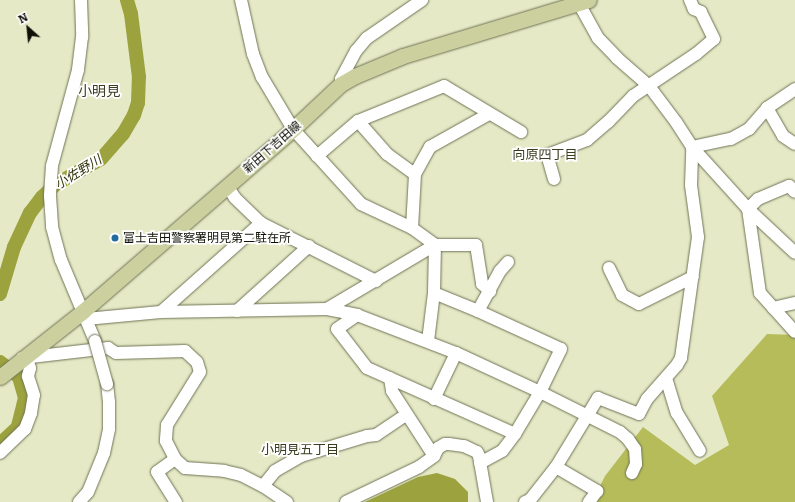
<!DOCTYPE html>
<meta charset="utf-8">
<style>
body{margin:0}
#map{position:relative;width:795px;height:502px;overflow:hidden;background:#e5e9c6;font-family:Literata,"Noto Sans JP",serif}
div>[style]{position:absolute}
.forest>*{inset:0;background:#b5bc59}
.water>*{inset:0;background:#9ca23e}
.river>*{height:14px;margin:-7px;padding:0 7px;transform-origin:7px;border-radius:7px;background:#9ca23e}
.roads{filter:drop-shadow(0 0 1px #707354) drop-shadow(0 0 1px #707354)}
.minor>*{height:12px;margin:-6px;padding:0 6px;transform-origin:6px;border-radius:6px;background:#fff}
.major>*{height:15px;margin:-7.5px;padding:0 7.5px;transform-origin:7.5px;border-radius:7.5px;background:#cbd09e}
.bridges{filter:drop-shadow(0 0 1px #707354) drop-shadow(0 0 1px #707354)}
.minor-bridge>*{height:12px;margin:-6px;padding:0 6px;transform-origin:6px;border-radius:6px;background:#fff}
.dots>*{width:11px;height:11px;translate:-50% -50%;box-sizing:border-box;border:2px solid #fff;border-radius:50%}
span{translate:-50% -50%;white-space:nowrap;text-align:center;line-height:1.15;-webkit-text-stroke:3.5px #fff;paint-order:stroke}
.street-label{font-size:12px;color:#0f1005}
.poi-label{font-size:12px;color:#0f1005}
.left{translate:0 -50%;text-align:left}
.neighbourhood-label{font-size:13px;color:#3b3d20}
.water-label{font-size:13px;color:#303307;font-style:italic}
.quarter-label{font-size:14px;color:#3b3d20}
.north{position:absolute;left:8px;top:8px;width:40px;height:40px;-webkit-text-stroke:3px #fff;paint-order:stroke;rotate:333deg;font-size:11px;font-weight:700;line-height:16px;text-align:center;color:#0f1005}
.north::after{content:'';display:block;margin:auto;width:14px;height:18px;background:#0f1005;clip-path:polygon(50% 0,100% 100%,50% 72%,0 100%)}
</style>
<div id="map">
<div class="forest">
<i style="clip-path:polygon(767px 334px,795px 335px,795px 502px,592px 502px,605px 476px,643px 427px,695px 465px,729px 445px,712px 396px)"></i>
</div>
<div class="water">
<i style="clip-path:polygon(437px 473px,455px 479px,468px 492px,468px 502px,365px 502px,418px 477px)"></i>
</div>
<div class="river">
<i style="left:0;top:294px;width:49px;rotate:-73.4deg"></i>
<i style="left:14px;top:247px;width:38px;rotate:-65deg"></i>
<i style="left:30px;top:213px;width:20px;rotate:-53deg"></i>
<i style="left:42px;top:197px;width:19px;rotate:-43deg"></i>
<i style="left:56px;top:184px;width:51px;rotate:-29.1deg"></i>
<i style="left:101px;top:159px;width:33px;rotate:-49deg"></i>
<i style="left:123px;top:134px;width:22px;rotate:-60deg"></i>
<i style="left:134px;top:115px;width:13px;rotate:-72deg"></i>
<i style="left:138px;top:103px;width:26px;rotate:-88deg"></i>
<i style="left:139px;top:77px;width:64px;rotate:-97.2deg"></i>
<i style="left:131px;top:14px;width:15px;rotate:-106deg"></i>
<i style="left:0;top:362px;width:24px;rotate:38deg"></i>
<i style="left:19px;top:377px;width:22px;rotate:74deg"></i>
<i style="left:25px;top:398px;width:30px;rotate:104deg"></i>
<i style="left:18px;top:427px;width:25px;rotate:137deg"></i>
</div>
<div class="roads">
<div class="minor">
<i style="left:81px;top:0;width:37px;rotate:88deg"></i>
<i style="left:82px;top:37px;width:33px;rotate:97deg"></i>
<i style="left:78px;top:70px;width:99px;rotate:105.2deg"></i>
<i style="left:52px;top:166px;width:30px;rotate:94deg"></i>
<i style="left:50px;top:196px;width:31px;rotate:86deg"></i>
<i style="left:52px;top:227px;width:34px;rotate:75deg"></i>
<i style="left:61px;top:260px;width:88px;rotate:67.2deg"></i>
<i style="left:241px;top:0;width:55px;rotate:77.5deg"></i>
<i style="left:253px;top:54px;width:25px;rotate:69deg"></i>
<i style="left:262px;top:77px;width:61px;rotate:59.2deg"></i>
<i style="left:293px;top:129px;width:101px;rotate:47.8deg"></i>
<i style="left:361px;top:204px;width:56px;rotate:25.2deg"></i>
<i style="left:412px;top:228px;width:29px;rotate:36deg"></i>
<i style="left:577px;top:0;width:43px;rotate:61.1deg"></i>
<i style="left:598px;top:38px;width:28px;rotate:46deg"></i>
<i style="left:617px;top:58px;width:43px;rotate:41.2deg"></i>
<i style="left:649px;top:86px;width:45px;rotate:53.1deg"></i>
<i style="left:676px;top:122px;width:30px;rotate:57deg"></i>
<i style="left:692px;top:147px;width:84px;rotate:47.9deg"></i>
<i style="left:748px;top:209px;width:64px;rotate:43.1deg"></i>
<i style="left:341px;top:84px;width:5px;rotate:-90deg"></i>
<i style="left:341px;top:79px;width:32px;rotate:-62deg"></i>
<i style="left:356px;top:51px;width:17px;rotate:-50deg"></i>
<i style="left:367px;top:38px;width:67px;rotate:-34.6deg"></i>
<i style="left:767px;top:108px;width:32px;rotate:60deg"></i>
<i style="left:783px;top:136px;width:14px;rotate:34deg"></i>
<i style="left:358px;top:121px;width:44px;rotate:48.7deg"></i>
<i style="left:387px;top:154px;width:34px;rotate:36deg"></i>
<i style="left:692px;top:147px;width:40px;rotate:-12deg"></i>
<i style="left:731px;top:139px;width:21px;rotate:-29deg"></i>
<i style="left:749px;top:129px;width:28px;rotate:-49deg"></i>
<i style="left:767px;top:108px;width:34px;rotate:-34deg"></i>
<i style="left:317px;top:156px;width:54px;rotate:-40.5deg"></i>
<i style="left:358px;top:121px;width:93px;rotate:-22.1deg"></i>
<i style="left:444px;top:86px;width:90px;rotate:30.9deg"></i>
<i style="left:554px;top:179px;width:25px;rotate:-106deg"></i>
<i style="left:547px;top:155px;width:43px;rotate:-20.6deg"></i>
<i style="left:587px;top:140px;width:28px;rotate:-41deg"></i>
<i style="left:608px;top:122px;width:36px;rotate:-46deg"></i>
<i style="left:633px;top:96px;width:76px;rotate:-33.7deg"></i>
<i style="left:696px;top:54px;width:23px;rotate:-40deg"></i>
<i style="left:714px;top:39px;width:30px;rotate:-116deg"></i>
<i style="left:701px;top:12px;width:8px;rotate:-157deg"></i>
<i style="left:694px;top:9px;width:10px;rotate:-114deg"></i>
<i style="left:227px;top:186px;width:14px;rotate:56deg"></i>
<i style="left:235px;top:198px;width:36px;rotate:44deg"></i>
<i style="left:261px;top:223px;width:129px;rotate:26.8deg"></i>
<i style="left:748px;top:209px;width:85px;rotate:81.9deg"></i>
<i style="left:760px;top:293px;width:52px;rotate:48.1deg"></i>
<i style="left:748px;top:209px;width:14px;rotate:-45deg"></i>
<i style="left:758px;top:199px;width:34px;rotate:-23deg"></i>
<i style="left:789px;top:186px;width:8px;rotate:45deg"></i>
<i style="left:412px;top:228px;width:54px;rotate:-86.8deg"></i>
<i style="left:415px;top:174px;width:31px;rotate:-61deg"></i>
<i style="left:430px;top:147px;width:68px;rotate:-29.2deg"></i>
<i style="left:609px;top:268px;width:30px;rotate:64deg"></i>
<i style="left:622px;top:295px;width:19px;rotate:28deg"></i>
<i style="left:639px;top:304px;width:60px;rotate:-26.6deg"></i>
<i style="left:434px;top:293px;width:48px;rotate:22.2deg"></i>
<i style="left:478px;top:311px;width:91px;rotate:24.6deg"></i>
<i style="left:561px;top:349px;width:48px;rotate:116deg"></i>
<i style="left:540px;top:392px;width:49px;rotate:120.8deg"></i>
<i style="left:515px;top:434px;width:21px;rotate:127deg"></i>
<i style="left:502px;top:451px;width:25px;rotate:151deg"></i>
<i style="left:773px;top:308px;width:23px;rotate:-13deg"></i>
<i style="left:327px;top:309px;width:126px;rotate:-30.7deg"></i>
<i style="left:435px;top:245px;width:41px"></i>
<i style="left:476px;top:245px;width:39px;rotate:81deg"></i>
<i style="left:482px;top:284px;width:11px;rotate:41deg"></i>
<i style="left:237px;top:311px;width:97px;rotate:-42.1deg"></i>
<i style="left:478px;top:311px;width:46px;rotate:-61.2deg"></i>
<i style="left:500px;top:271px;width:12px;rotate:-48deg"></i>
<i style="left:161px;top:312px;width:134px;rotate:-41.7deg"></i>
<i style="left:357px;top:315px;width:24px;rotate:145deg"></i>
<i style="left:337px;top:329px;width:49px;rotate:52.4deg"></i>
<i style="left:367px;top:368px;width:162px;rotate:24deg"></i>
<i style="left:86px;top:319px;width:75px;rotate:-5.3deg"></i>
<i style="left:161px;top:312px;width:166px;rotate:-1deg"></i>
<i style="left:327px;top:309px;width:31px;rotate:11deg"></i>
<i style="left:357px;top:315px;width:106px;rotate:21deg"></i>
<i style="left:456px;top:353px;width:93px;rotate:24.9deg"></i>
<i style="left:540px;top:392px;width:89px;rotate:26.6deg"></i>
<i style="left:620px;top:432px;width:11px;rotate:41deg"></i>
<i style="left:628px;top:439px;width:12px;rotate:55deg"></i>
<i style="left:635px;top:449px;width:15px;rotate:86deg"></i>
<i style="left:636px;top:464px;width:10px;rotate:114deg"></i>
<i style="left:428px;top:341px;width:48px;rotate:-82.9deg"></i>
<i style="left:434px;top:293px;width:48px;rotate:-88.8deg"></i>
<i style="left:22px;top:358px;width:87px;rotate:-6.6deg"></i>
<i style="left:108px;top:348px;width:9px;rotate:32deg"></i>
<i style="left:116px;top:353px;width:69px;rotate:-1.7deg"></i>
<i style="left:185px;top:351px;width:16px;rotate:43deg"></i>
<i style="left:197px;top:362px;width:10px;rotate:73deg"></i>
<i style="left:200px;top:372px;width:62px;rotate:121.9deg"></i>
<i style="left:167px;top:425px;width:16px;rotate:94deg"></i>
<i style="left:166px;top:441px;width:20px;rotate:63deg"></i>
<i style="left:175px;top:459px;width:13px;rotate:42deg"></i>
<i style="left:185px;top:468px;width:39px;rotate:4deg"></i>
<i style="left:224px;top:471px;width:17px;rotate:13deg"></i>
<i style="left:241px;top:475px;width:25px;rotate:27deg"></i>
<i style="left:263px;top:486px;width:29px;rotate:34deg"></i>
<i style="left:390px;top:378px;width:13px;rotate:81deg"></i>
<i style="left:392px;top:391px;width:77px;rotate:57.1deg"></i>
<i style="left:666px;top:378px;width:37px;rotate:73deg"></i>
<i style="left:677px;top:413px;width:44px;rotate:58.8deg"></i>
<i style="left:434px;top:399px;width:51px;rotate:-64.4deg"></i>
<i style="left:0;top:453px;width:35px;rotate:-44deg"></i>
<i style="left:25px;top:429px;width:17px;rotate:-69deg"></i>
<i style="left:31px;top:413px;width:18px;rotate:-81deg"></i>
<i style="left:34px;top:395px;width:20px;rotate:-108deg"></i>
<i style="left:28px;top:376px;width:8px;rotate:-76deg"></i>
<i style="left:30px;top:368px;width:9px;rotate:-108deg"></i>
<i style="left:175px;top:459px;width:22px;rotate:144deg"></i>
<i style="left:157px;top:472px;width:36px;rotate:58deg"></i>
<i style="left:556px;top:467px;width:48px;rotate:30.3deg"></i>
<i style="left:597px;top:491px;width:14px;rotate:126deg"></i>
<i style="left:263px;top:486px;width:19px;rotate:-51deg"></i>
<i style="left:275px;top:471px;width:30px;rotate:-30deg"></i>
<i style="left:301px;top:456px;width:69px;rotate:-16.9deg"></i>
<i style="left:367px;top:436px;width:9px;rotate:-6deg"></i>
<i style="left:376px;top:435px;width:36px;rotate:-34deg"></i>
<i style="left:79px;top:502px;width:13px;rotate:-48deg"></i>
<i style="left:88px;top:492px;width:42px;rotate:-67.7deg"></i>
<i style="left:104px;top:453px;width:25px;rotate:-78deg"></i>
<i style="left:109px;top:429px;width:27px;rotate:-90deg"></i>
<i style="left:109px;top:402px;width:18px;rotate:-96deg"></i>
<i style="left:346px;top:502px;width:81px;rotate:-25.6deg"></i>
<i style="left:419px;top:467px;width:19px;rotate:-36deg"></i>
<i style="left:434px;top:456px;width:9px;rotate:-63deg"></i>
<i style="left:438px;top:448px;width:8px;rotate:-30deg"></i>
<i style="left:445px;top:444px;width:4px"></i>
<i style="left:449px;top:444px;width:15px;rotate:8deg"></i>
<i style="left:464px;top:446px;width:14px;rotate:25deg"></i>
<i style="left:477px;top:452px;width:4px;rotate:63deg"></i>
<i style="left:479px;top:456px;width:47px;rotate:80.1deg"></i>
<i style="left:525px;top:502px;width:5px;rotate:-22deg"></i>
<i style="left:530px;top:500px;width:42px;rotate:-51.8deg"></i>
<i style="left:556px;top:467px;width:81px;rotate:-58.7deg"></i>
<i style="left:598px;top:398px;width:44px;rotate:21.3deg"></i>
<i style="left:639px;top:414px;width:17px;rotate:-62deg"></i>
<i style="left:647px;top:399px;width:45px;rotate:-48.6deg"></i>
<i style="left:677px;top:365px;width:8px;rotate:-60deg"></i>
<i style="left:681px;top:358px;width:122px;rotate:-82deg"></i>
<i style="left:698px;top:237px;width:52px;rotate:-97.7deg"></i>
<i style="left:691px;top:185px;width:38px;rotate:-88deg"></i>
</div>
<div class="major">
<i style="left:0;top:377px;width:105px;rotate:-38.4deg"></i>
<i style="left:82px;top:312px;width:279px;rotate:-40.9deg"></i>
<i style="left:293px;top:129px;width:66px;rotate:-43.2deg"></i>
<i style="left:341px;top:84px;width:16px;rotate:-30deg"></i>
<i style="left:355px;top:76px;width:52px;rotate:-22.6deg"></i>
<i style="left:403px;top:56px;width:194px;rotate:-16.8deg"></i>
</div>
</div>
<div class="bridges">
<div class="minor-bridge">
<i style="left:95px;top:341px;width:45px;rotate:74.4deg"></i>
</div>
</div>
<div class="dots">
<i style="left:115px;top:238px;background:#216b9e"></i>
</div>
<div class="street-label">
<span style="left:272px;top:147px;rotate:-41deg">新田下吉田線</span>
</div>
<div class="poi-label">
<span class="left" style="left:123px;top:238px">富士吉田警察署明見第二駐在所</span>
</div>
<div class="neighbourhood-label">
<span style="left:545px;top:154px">向原四丁目</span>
<span style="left:300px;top:449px">小明見五丁目</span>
</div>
<div class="water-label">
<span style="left:78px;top:172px;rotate:-32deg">小佐野川</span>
</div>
<div class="quarter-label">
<span style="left:99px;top:90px">小明見</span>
</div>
<div class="north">N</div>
</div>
